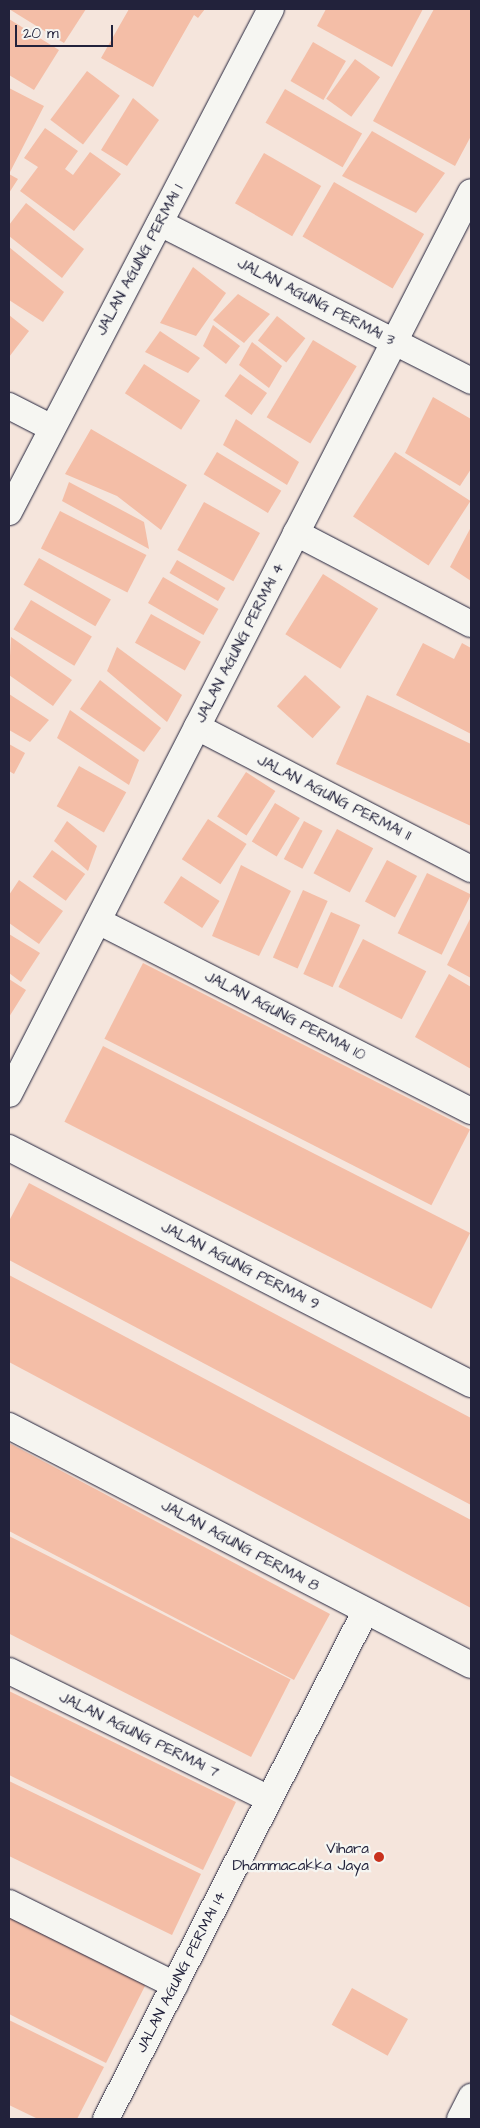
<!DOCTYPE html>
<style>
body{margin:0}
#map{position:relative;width:480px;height:2128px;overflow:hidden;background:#f5e5dc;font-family:"Architects Daughter",sans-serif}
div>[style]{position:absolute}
.building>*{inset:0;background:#f4bea7;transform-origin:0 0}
.roads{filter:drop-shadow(0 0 1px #22223b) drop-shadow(0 0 1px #22223b)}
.minor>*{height:26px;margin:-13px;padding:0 13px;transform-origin:13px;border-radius:13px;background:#f6f6f2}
.dots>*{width:14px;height:14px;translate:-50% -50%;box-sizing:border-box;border:2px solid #f6f6f2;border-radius:50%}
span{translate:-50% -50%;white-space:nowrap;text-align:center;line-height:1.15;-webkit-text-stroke:4.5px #f6f6f2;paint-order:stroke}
.street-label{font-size:15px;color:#22223b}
.poi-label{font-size:15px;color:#22223b}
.right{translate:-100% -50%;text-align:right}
.frame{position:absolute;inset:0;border:10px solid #22223b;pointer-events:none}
.scale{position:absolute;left:15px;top:25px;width:98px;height:22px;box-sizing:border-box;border:2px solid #22223b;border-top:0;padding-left:6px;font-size:15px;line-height:18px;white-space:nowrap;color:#22223b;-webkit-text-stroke:4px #f6f6f2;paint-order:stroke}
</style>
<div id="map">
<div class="building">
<i style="clip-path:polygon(9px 9px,86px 9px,64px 43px)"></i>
<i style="clip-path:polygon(129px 9px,205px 9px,198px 18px,194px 15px,153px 87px,101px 58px)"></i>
<i style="clip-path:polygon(326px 9px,423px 9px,392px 67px,317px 26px)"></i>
<i style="clip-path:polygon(434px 9px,471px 9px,471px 136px,455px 166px,373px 121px)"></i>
<i style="clip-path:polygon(9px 19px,59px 50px,34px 90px,9px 75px)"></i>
<i style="left:313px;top:42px;width:38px;height:45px;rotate:30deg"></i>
<i style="left:355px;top:59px;width:31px;height:49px;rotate:36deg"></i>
<i style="left:87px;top:71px;width:41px;height:61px;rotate:37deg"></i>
<i style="clip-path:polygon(9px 88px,44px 106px,9px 174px,18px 179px,9px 193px)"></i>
<i style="left:285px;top:89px;width:89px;height:39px;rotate:30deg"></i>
<i style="clip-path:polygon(133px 98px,159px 120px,127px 166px,101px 150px)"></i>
<i style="clip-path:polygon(45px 128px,78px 151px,65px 169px,73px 175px,90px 152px,121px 174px,74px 231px,20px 191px,38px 167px,24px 158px)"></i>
<i style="clip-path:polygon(372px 131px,445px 173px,416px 213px,342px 176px)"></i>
<i style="left:264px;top:153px;width:66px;height:58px;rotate:30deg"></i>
<i style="left:334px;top:182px;width:104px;height:63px;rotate:30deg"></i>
<i style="clip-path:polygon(26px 203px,84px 249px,62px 278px,9px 236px,9px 225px)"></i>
<i style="clip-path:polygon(9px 247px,64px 292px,43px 322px,9px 300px)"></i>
<i style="clip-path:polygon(193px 267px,226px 293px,196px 336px,160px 323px)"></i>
<i style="clip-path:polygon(238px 294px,270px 314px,244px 343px,213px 320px)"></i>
<i style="clip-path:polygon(9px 315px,29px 331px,9px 357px)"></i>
<i style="left:277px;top:316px;width:36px;height:31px;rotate:38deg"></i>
<i style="clip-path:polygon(213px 325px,240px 346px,226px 364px,203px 346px)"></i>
<i style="clip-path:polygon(160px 331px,200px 358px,188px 373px,145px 352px)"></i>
<i style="left:313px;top:340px;width:51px;height:90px;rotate:31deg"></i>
<i style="clip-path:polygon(252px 342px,282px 366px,269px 388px,239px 365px)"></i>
<i style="left:144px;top:364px;width:67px;height:35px;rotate:33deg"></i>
<i style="left:240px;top:374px;width:33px;height:27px;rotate:35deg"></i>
<i style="clip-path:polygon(433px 397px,471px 419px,471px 469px,460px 486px,405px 453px)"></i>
<i style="clip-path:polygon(236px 419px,299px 462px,287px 485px,223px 445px)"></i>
<i style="clip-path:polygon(91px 429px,187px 485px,161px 530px,117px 496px,65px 474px)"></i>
<i style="left:217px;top:452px;width:75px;height:26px;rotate:31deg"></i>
<i style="left:395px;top:452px;width:90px;height:77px;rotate:33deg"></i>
<i style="clip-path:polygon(69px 482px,144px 522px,149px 549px,62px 501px)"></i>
<i style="left:204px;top:502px;width:64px;height:55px;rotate:29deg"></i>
<i style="left:60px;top:511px;width:97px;height:42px;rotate:27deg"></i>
<i style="clip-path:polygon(471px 527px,471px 581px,450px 567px)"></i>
<i style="left:39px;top:558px;width:83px;height:31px;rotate:30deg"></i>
<i style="left:177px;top:560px;width:56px;height:15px;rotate:30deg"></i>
<i style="left:323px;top:574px;width:65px;height:71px;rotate:32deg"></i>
<i style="left:163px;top:577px;width:64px;height:30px;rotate:30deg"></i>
<i style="left:31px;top:600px;width:71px;height:34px;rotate:31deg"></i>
<i style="left:151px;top:614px;width:57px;height:33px;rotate:29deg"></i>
<i style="clip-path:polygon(11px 637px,72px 680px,53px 706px,9px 675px)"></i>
<i style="clip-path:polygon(423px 643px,454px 659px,462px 643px,471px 648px,471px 734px,396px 695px)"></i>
<i style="clip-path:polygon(117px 647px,182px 695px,167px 722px,107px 671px)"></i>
<i style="left:305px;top:675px;width:48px;height:42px;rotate:42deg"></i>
<i style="clip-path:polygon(100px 680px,161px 728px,144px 752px,80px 709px)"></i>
<i style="clip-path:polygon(9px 694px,49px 720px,30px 742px,9px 730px)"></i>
<i style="clip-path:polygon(367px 695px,471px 744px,471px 826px,336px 764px)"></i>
<i style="clip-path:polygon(70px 710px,139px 760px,129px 785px,57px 738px)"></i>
<i style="clip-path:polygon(9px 744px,25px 753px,14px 774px,9px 771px)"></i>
<i style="left:79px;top:766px;width:54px;height:46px;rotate:29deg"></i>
<i style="left:246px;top:772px;width:35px;height:53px;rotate:33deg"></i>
<i style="left:275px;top:803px;width:29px;height:45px;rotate:31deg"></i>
<i style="left:208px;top:819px;width:46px;height:48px;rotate:33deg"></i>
<i style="clip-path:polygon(67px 821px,97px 846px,88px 871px,54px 841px)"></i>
<i style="left:304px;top:821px;width:21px;height:43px;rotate:28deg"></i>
<i style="left:337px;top:829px;width:41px;height:50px;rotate:28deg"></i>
<i style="left:52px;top:850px;width:41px;height:33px;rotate:36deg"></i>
<i style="left:387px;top:860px;width:34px;height:47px;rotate:28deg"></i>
<i style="clip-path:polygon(241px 865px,291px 891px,259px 956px,212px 936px)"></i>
<i style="left:427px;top:873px;width:49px;height:67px;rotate:26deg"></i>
<i style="left:181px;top:876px;width:46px;height:32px;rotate:33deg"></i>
<i style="clip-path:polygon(19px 880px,63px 911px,39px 944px,9px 923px,9px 895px)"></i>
<i style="left:303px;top:890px;width:27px;height:74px;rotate:24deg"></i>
<i style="left:331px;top:912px;width:32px;height:68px;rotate:24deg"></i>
<i style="clip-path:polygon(471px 917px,471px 978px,447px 965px)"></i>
<i style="clip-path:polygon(9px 934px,40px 953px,21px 982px,9px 973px)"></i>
<i style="left:363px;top:939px;width:71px;height:54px;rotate:27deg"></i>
<i style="left:143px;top:963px;width:367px;height:85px;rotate:27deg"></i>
<i style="clip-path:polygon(449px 974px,471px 987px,471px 1069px,415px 1037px)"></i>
<i style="clip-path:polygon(9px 979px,26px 990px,9px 1017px)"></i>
<i style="left:103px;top:1046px;width:412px;height:85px;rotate:27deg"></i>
<i style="clip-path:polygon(29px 1183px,471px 1418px,471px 1505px,9px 1260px,9px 1221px)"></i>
<i style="clip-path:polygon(9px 1275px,471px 1520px,471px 1608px,9px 1362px)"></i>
<i style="clip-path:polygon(9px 1443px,330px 1614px,294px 1680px,9px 1531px)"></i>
<i style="left:9px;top:1536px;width:316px;height:87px;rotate:27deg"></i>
<i style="clip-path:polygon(9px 1691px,236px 1802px,203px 1870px,9px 1775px)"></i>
<i style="clip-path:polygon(9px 1781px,201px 1874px,172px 1935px,9px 1856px)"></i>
<i style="clip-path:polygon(9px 1912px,147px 1982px,106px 2063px,9px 2014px)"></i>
<i style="left:352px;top:1988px;width:64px;height:42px;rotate:29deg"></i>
<i style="clip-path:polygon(9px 2020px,104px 2067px,77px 2119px,38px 2119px,9px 2105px)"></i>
</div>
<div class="roads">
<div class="minor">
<i style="left:160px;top:223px;width:349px;rotate:26.9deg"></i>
<i style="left:9px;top:406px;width:48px;rotate:27.1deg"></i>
<i style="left:9px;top:512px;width:567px;rotate:-62.49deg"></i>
<i style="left:296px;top:533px;width:197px;rotate:27.5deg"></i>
<i style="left:197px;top:727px;width:309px;rotate:27.4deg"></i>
<i style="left:98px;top:921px;width:419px;rotate:27deg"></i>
<i style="left:9px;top:1094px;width:1013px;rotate:-62.88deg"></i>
<i style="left:9px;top:1148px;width:519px;rotate:27.06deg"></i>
<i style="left:9px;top:1426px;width:520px;rotate:27.35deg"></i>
<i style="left:9px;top:1671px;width:290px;rotate:26.2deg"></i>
<i style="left:9px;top:1903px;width:185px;rotate:26.3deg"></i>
<i style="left:106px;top:2119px;width:569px;rotate:-62.94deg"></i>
<i style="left:460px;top:2119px;width:25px;rotate:-63deg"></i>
</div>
</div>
<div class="dots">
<i style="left:379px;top:1857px;background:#c8321e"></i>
</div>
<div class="street-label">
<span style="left:140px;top:260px;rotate:-62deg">JALAN AGUNG PERMAI 1</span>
<span style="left:316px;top:302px;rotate:27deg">JALAN AGUNG PERMAI 3</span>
<span style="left:240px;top:643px;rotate:-63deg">JALAN AGUNG PERMAI 4</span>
<span style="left:334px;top:798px;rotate:27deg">JALAN AGUNG PERMAI 11</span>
<span style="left:285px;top:1016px;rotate:27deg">JALAN AGUNG PERMAI 10</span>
<span style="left:240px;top:1266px;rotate:27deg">JALAN AGUNG PERMAI 9</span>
<span style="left:240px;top:1546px;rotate:28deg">JALAN AGUNG PERMAI 8</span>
<span style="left:139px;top:1735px;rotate:26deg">JALAN AGUNG PERMAI 7</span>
<span style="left:181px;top:1972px;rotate:-63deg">JALAN AGUNG PERMAI 14</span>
</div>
<div class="poi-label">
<span class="right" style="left:369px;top:1857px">Vihara<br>Dhammacakka Jaya</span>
</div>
<div class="frame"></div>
<div class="scale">20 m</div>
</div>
